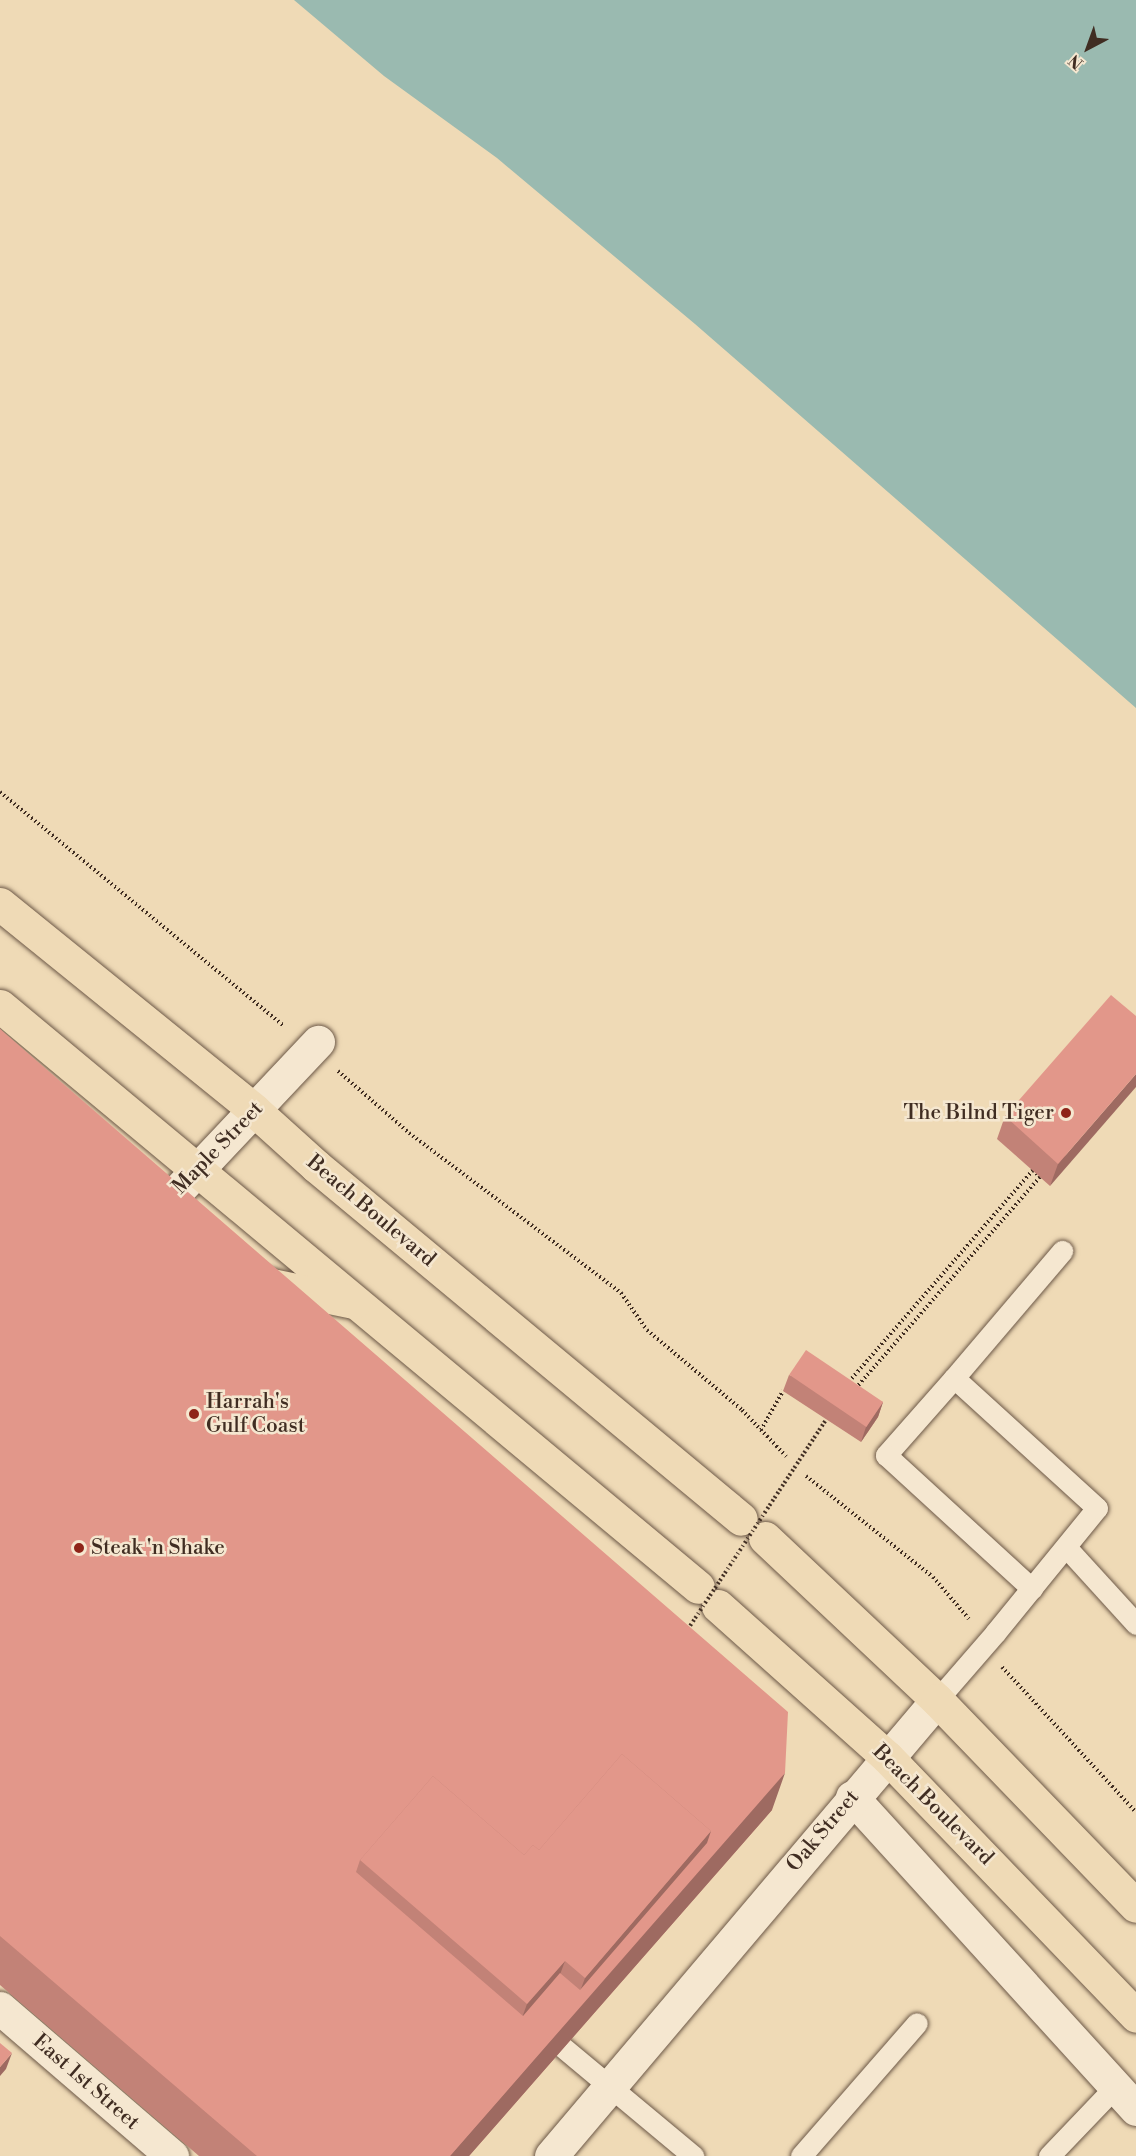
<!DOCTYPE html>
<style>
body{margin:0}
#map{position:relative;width:1136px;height:2156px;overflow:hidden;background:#efdab6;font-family:"Libre Bodoni",serif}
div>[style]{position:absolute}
.water>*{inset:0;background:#9abab0}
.path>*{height:4px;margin-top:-2px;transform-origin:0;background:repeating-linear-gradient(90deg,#402d22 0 1.5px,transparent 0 4.5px)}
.roads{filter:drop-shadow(0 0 2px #6c5847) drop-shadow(0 0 2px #6c5847)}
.lane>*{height:21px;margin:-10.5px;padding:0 10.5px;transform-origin:10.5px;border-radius:10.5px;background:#f5e7d0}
.street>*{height:33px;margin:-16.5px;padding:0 16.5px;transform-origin:16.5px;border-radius:16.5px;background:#f5e7d0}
.secondary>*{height:33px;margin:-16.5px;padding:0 16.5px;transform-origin:16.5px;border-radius:16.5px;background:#f5e7d0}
.primary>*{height:33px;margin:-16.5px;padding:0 16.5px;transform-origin:16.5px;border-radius:16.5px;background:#efdab6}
.path-bridge>*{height:4px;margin-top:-2px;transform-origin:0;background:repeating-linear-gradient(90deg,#402d22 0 1.5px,transparent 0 4.5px)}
.wall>*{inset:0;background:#c28277}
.shaded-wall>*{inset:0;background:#9e6a61}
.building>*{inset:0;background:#e2978a;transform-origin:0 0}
.dots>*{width:16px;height:16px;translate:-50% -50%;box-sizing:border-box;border:3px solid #f5e7d0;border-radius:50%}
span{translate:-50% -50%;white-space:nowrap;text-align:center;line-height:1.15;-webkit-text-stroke:5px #f5e7d0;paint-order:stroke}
.poi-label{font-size:21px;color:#402d22}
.right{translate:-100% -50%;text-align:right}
.left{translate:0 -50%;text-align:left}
.street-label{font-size:21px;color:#402d22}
.north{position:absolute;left:1058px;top:18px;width:60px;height:60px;-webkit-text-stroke:4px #f5e7d0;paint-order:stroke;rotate:221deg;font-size:16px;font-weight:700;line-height:24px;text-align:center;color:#402d22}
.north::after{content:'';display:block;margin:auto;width:21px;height:27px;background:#402d22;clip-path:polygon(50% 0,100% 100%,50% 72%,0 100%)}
</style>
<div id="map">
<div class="water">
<i style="clip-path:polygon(294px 0,1136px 0,1136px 708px,695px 324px,497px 158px,384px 76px)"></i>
</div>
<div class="path">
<i style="left:0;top:792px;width:368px;rotate:39.5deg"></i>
<i style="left:338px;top:1071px;width:94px;rotate:41.1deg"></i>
<i style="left:409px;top:1133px;width:266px;rotate:37deg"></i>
<i style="left:621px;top:1293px;width:45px;rotate:54.9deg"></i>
<i style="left:647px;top:1330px;width:124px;rotate:40.1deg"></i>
<i style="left:742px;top:1410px;width:64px;rotate:46.3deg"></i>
<i style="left:1033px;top:1170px;width:10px;rotate:45deg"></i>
<i style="left:1040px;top:1177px;width:292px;rotate:131.1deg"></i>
<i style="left:848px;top:1397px;width:9px;rotate:-148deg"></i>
<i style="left:840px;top:1392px;width:294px;rotate:-49deg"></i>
<i style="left:761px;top:1430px;width:45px;rotate:-60.6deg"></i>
<i style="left:806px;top:1476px;width:162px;rotate:38.5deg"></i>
<i style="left:933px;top:1577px;width:55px;rotate:49.4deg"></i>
<i style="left:1002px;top:1667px;width:197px;rotate:47.3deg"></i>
</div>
<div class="roads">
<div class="lane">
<i style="left:954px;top:1378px;width:167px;rotate:-49.6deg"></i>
<i style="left:1066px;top:1547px;width:104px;rotate:47.7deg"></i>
<i style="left:937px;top:1700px;width:89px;rotate:-49.1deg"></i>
<i style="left:995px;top:1633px;width:161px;rotate:-50.8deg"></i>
<i style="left:1097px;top:1508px;width:193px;rotate:-137.7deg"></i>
<i style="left:954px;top:1378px;width:103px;rotate:131.4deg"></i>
<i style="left:886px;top:1455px;width:198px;rotate:42.5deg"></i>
<i style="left:542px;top:2030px;width:197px;rotate:39.8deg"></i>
<i style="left:801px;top:2156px;width:176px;rotate:-48.9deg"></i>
<i style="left:1049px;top:2156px;width:97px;rotate:-46.3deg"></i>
</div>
<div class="street">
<i style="left:150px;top:1220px;width:245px;rotate:-46.7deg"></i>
<i style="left:852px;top:1797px;width:422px;rotate:47.7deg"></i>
<i style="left:0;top:2008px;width:227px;rotate:40.7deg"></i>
</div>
<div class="secondary">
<i style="left:551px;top:2156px;width:597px;rotate:-49.75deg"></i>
</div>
<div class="primary">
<i style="left:0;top:904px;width:327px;rotate:39deg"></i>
<i style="left:254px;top:1110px;width:84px;rotate:42.1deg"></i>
<i style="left:316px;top:1166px;width:552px;rotate:39.71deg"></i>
<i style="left:0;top:1006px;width:908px;rotate:39.77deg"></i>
<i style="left:257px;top:1282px;width:99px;rotate:11.7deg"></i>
<i style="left:765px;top:1538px;width:236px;rotate:43.3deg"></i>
<i style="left:937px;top:1700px;width:286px;rotate:46deg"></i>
<i style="left:718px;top:1606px;width:227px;rotate:41.8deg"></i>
<i style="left:887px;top:1757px;width:359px;rotate:46.1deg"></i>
</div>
</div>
<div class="path-bridge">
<i style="left:688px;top:1629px;width:250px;rotate:-56.6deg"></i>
</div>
<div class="wall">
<i style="clip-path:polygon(1136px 1016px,1050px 1186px,997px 1139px,1005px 1116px)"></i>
<i style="clip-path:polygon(0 1029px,772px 1810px,469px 2156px,199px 2156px,0 1985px)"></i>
<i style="clip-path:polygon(789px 1375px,883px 1402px,878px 1417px,861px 1442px,783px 1391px)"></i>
</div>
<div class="shaded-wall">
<i style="clip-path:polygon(1136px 1074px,1136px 1087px,1050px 1186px,1058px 1164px)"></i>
<i style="clip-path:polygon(883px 1402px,878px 1417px,861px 1442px,866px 1427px)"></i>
<i style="clip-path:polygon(785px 1773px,772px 1810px,469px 2156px,450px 2156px,570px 2018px,585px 1978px,711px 1831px)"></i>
<i style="clip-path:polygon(565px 1961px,547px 2010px,509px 2054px,527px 2004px)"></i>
<i style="clip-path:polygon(12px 2053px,6px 2069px,0 2076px,0 2067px)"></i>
</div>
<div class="building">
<i style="clip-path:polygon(1111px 995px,1136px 1016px,1136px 1074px,1058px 1164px,1005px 1116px)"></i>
<i style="clip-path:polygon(evenodd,0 1029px,788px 1712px,785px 1773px,450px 2156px,257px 2156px,0 1936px,0 1029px,622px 1754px,711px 1831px,707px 1843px,580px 1990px,560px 1973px,523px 2016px,356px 1872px,360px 1860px,433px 1776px,524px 1855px,533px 1845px,539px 1850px,622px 1754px)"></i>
<i style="left:806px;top:1350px;width:93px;height:30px;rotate:34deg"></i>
<i style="clip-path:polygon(622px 1754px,711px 1831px,585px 1978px,565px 1961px,527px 2004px,360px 1860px,433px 1776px,524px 1855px,533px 1845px,539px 1850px)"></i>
<i style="clip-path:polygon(0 2043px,12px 2053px,0 2067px)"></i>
</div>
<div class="dots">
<i style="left:1066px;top:1113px;background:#8f2418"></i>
<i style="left:194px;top:1414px;background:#8f2418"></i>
<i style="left:79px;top:1548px;background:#8f2418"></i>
</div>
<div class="poi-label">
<span class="right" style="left:1054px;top:1113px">The Bilnd Tiger</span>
<span class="left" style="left:206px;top:1414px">Harrah's<br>Gulf Coast</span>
<span class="left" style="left:91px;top:1548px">Steak 'n Shake</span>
</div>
<div class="street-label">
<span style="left:218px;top:1148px;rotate:-46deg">Maple Street</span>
<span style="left:371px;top:1211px;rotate:40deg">Beach Boulevard</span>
<span style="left:933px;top:1805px;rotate:45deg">Beach Boulevard</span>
<span style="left:823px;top:1831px;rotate:-50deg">Oak Street</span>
<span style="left:86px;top:2082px;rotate:41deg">East 1st Street</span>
</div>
<div class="north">N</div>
</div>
